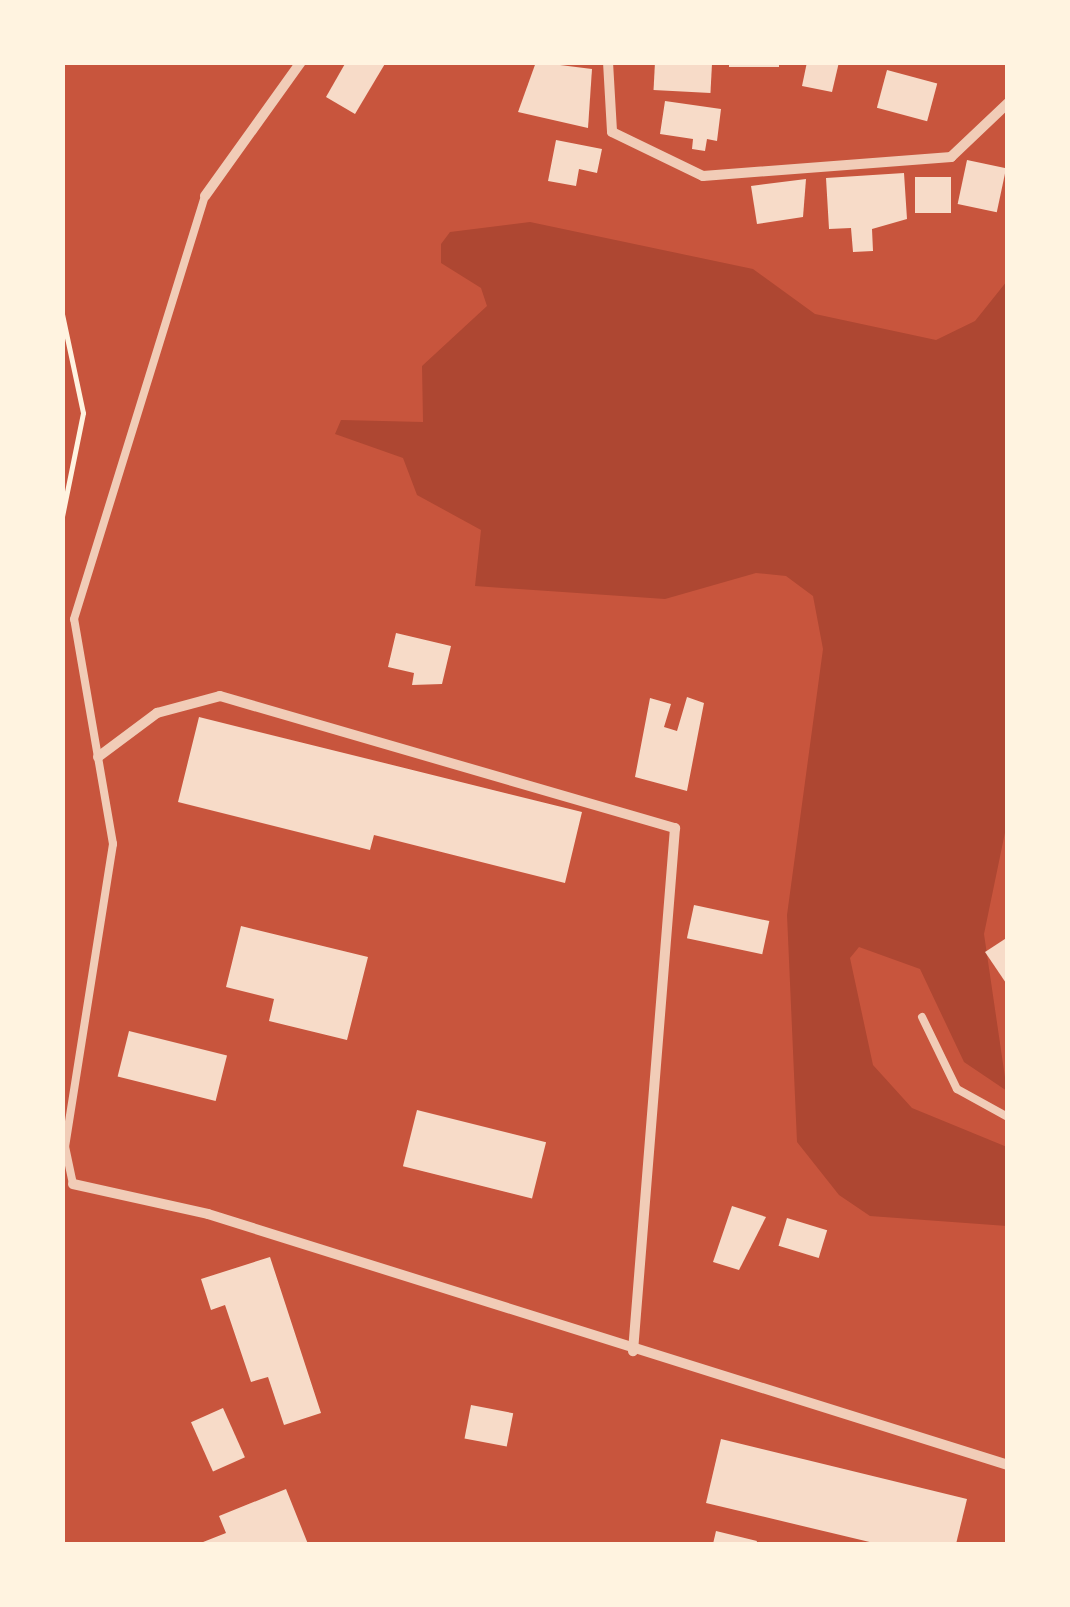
<!DOCTYPE html>
<style>
body{margin:0}
#map{position:relative;width:1070px;height:1607px;overflow:hidden;background:#c8553d;font-family:Spectral,serif}
div>[style]{position:absolute}
.green>*{inset:0;background:#ae4732}
.building>*{inset:0;background:#f7dbc8;transform-origin:0 0}
.path>*{height:5px;margin:-2.5px;padding:0 2.5px;transform-origin:2.5px;border-radius:2.5px;background:#fff3e0}
.service>*{height:8px;margin:-4px;padding:0 4px;transform-origin:4px;border-radius:4px;background:#f1ccb7}
.minor>*{height:10px;margin:-5px;padding:0 5px;transform-origin:5px;border-radius:5px;background:#f1ccb7}
span{translate:-50% -50%;white-space:nowrap;text-align:center;line-height:1.15;-webkit-text-stroke:10px #fff3e0;paint-order:stroke}
.frame{position:absolute;inset:0;border:65px solid #fff3e0;pointer-events:none}
</style>
<div id="map">
<div class="green">
<i style="clip-path:polygon(530px 222px,753px 269px,815px 314px,936px 340px,975px 321px,1007px 281px,1008px 818px,984px 934px,1007px 1091px,964px 1062px,920px 969px,859px 947px,850px 958px,873px 1065px,912px 1108px,1007px 1147px,1007px 1226px,870px 1216px,839px 1195px,797px 1142px,787px 915px,823px 649px,813px 596px,786px 576px,756px 573px,665px 599px,475px 586px,481px 530px,417px 495px,403px 458px,335px 434px,341px 420px,423px 422px,422px 366px,487px 306px,481px 288px,441px 263px,441px 244px,450px 232px)"></i>
</div>
<div class="building">
<i style="clip-path:polygon(346px 62px,386px 62px,355px 114px,326px 97px)"></i>
<i style="clip-path:polygon(536px 62px,592px 69px,588px 128px,518px 112px)"></i>
<i style="left:655px;top:62px;width:57px;height:28px;rotate:3deg"></i>
<i style="left:729px;top:62px;width:50px;height:5px"></i>
<i style="clip-path:polygon(807px 62px,839px 62px,832px 92px,802px 86px)"></i>
<i style="left:887px;top:70px;width:52px;height:39px;rotate:15deg"></i>
<i style="clip-path:polygon(665px 101px,721px 109px,717px 141px,707px 139px,705px 151px,692px 149px,693px 139px,660px 134px)"></i>
<i style="clip-path:polygon(556px 140px,602px 149px,597px 173px,579px 169px,576px 186px,548px 181px)"></i>
<i style="left:967px;top:160px;width:40px;height:45px;rotate:12deg"></i>
<i style="clip-path:polygon(904px 173px,907px 219px,872px 229px,873px 251px,853px 252px,851px 228px,829px 229px,826px 178px)"></i>
<i style="left:915px;top:177px;width:36px;height:36px"></i>
<i style="clip-path:polygon(806px 179px,803px 217px,757px 224px,751px 186px)"></i>
<i style="clip-path:polygon(396px 633px,451px 646px,442px 684px,412px 685px,414px 673px,388px 667px)"></i>
<i style="clip-path:polygon(687px 697px,704px 703px,687px 791px,635px 777px,650px 698px,671px 704px,664px 727px,677px 731px)"></i>
<i style="clip-path:polygon(199px 717px,582px 812px,565px 883px,374px 835px,370px 850px,178px 802px)"></i>
<i style="left:694px;top:905px;width:77px;height:34px;rotate:12deg"></i>
<i style="clip-path:polygon(241px 926px,368px 957px,347px 1040px,269px 1021px,274px 999px,226px 987px)"></i>
<i style="clip-path:polygon(1008px 937px,1008px 986px,985px 952px)"></i>
<i style="left:129px;top:1031px;width:101px;height:47px;rotate:14deg"></i>
<i style="left:417px;top:1110px;width:133px;height:58px;rotate:14deg"></i>
<i style="clip-path:polygon(732px 1206px,766px 1217px,739px 1270px,713px 1262px)"></i>
<i style="left:787px;top:1218px;width:42px;height:29px;rotate:17deg"></i>
<i style="clip-path:polygon(270px 1257px,321px 1413px,284px 1425px,268px 1377px,251px 1382px,225px 1305px,211px 1310px,201px 1279px)"></i>
<i style="left:471px;top:1405px;width:43px;height:34px;rotate:11deg"></i>
<i style="left:223px;top:1408px;width:54px;height:35px;rotate:66deg"></i>
<i style="clip-path:polygon(721px 1439px,967px 1499px,956px 1544px,878px 1544px,706px 1503px)"></i>
<i style="clip-path:polygon(286px 1489px,308px 1544px,198px 1544px,226px 1533px,219px 1516px)"></i>
<i style="clip-path:polygon(716px 1531px,757px 1541px,756px 1544px,713px 1544px)"></i>
</div>
<div class="path">
<i style="left:62px;top:314px;width:101px;rotate:78deg"></i>
<i style="left:83px;top:413px;width:105px;rotate:101.5deg"></i>
</div>
<div class="service">
<i style="left:922px;top:1017px;width:80px;rotate:64.1deg"></i>
<i style="left:957px;top:1089px;width:58px;rotate:28.8deg"></i>
<i style="left:73px;top:1184px;width:38px;rotate:-102deg"></i>
<i style="left:65px;top:1147px;width:307px;rotate:-81deg"></i>
<i style="left:113px;top:844px;width:228px;rotate:-99.8deg"></i>
<i style="left:74px;top:619px;width:443px;rotate:-72.8deg"></i>
</div>
<div class="minor">
<i style="left:608px;top:62px;width:70px;rotate:86.7deg"></i>
<i style="left:612px;top:132px;width:101px;rotate:25.8deg"></i>
<i style="left:703px;top:176px;width:249px;rotate:-4.4deg"></i>
<i style="left:951px;top:157px;width:79px;rotate:-43.5deg"></i>
<i style="left:205px;top:196px;width:165px;rotate:-54.4deg"></i>
<i style="left:98px;top:757px;width:74px;rotate:-36.7deg"></i>
<i style="left:157px;top:713px;width:65px;rotate:-15.1deg"></i>
<i style="left:220px;top:696px;width:474px;rotate:16.2deg"></i>
<i style="left:675px;top:828px;width:525px;rotate:94.59deg"></i>
<i style="left:73px;top:1184px;width:138px;rotate:12.5deg"></i>
<i style="left:208px;top:1214px;width:838px;rotate:17.42deg"></i>
</div>
<div class="frame"></div>
</div>
